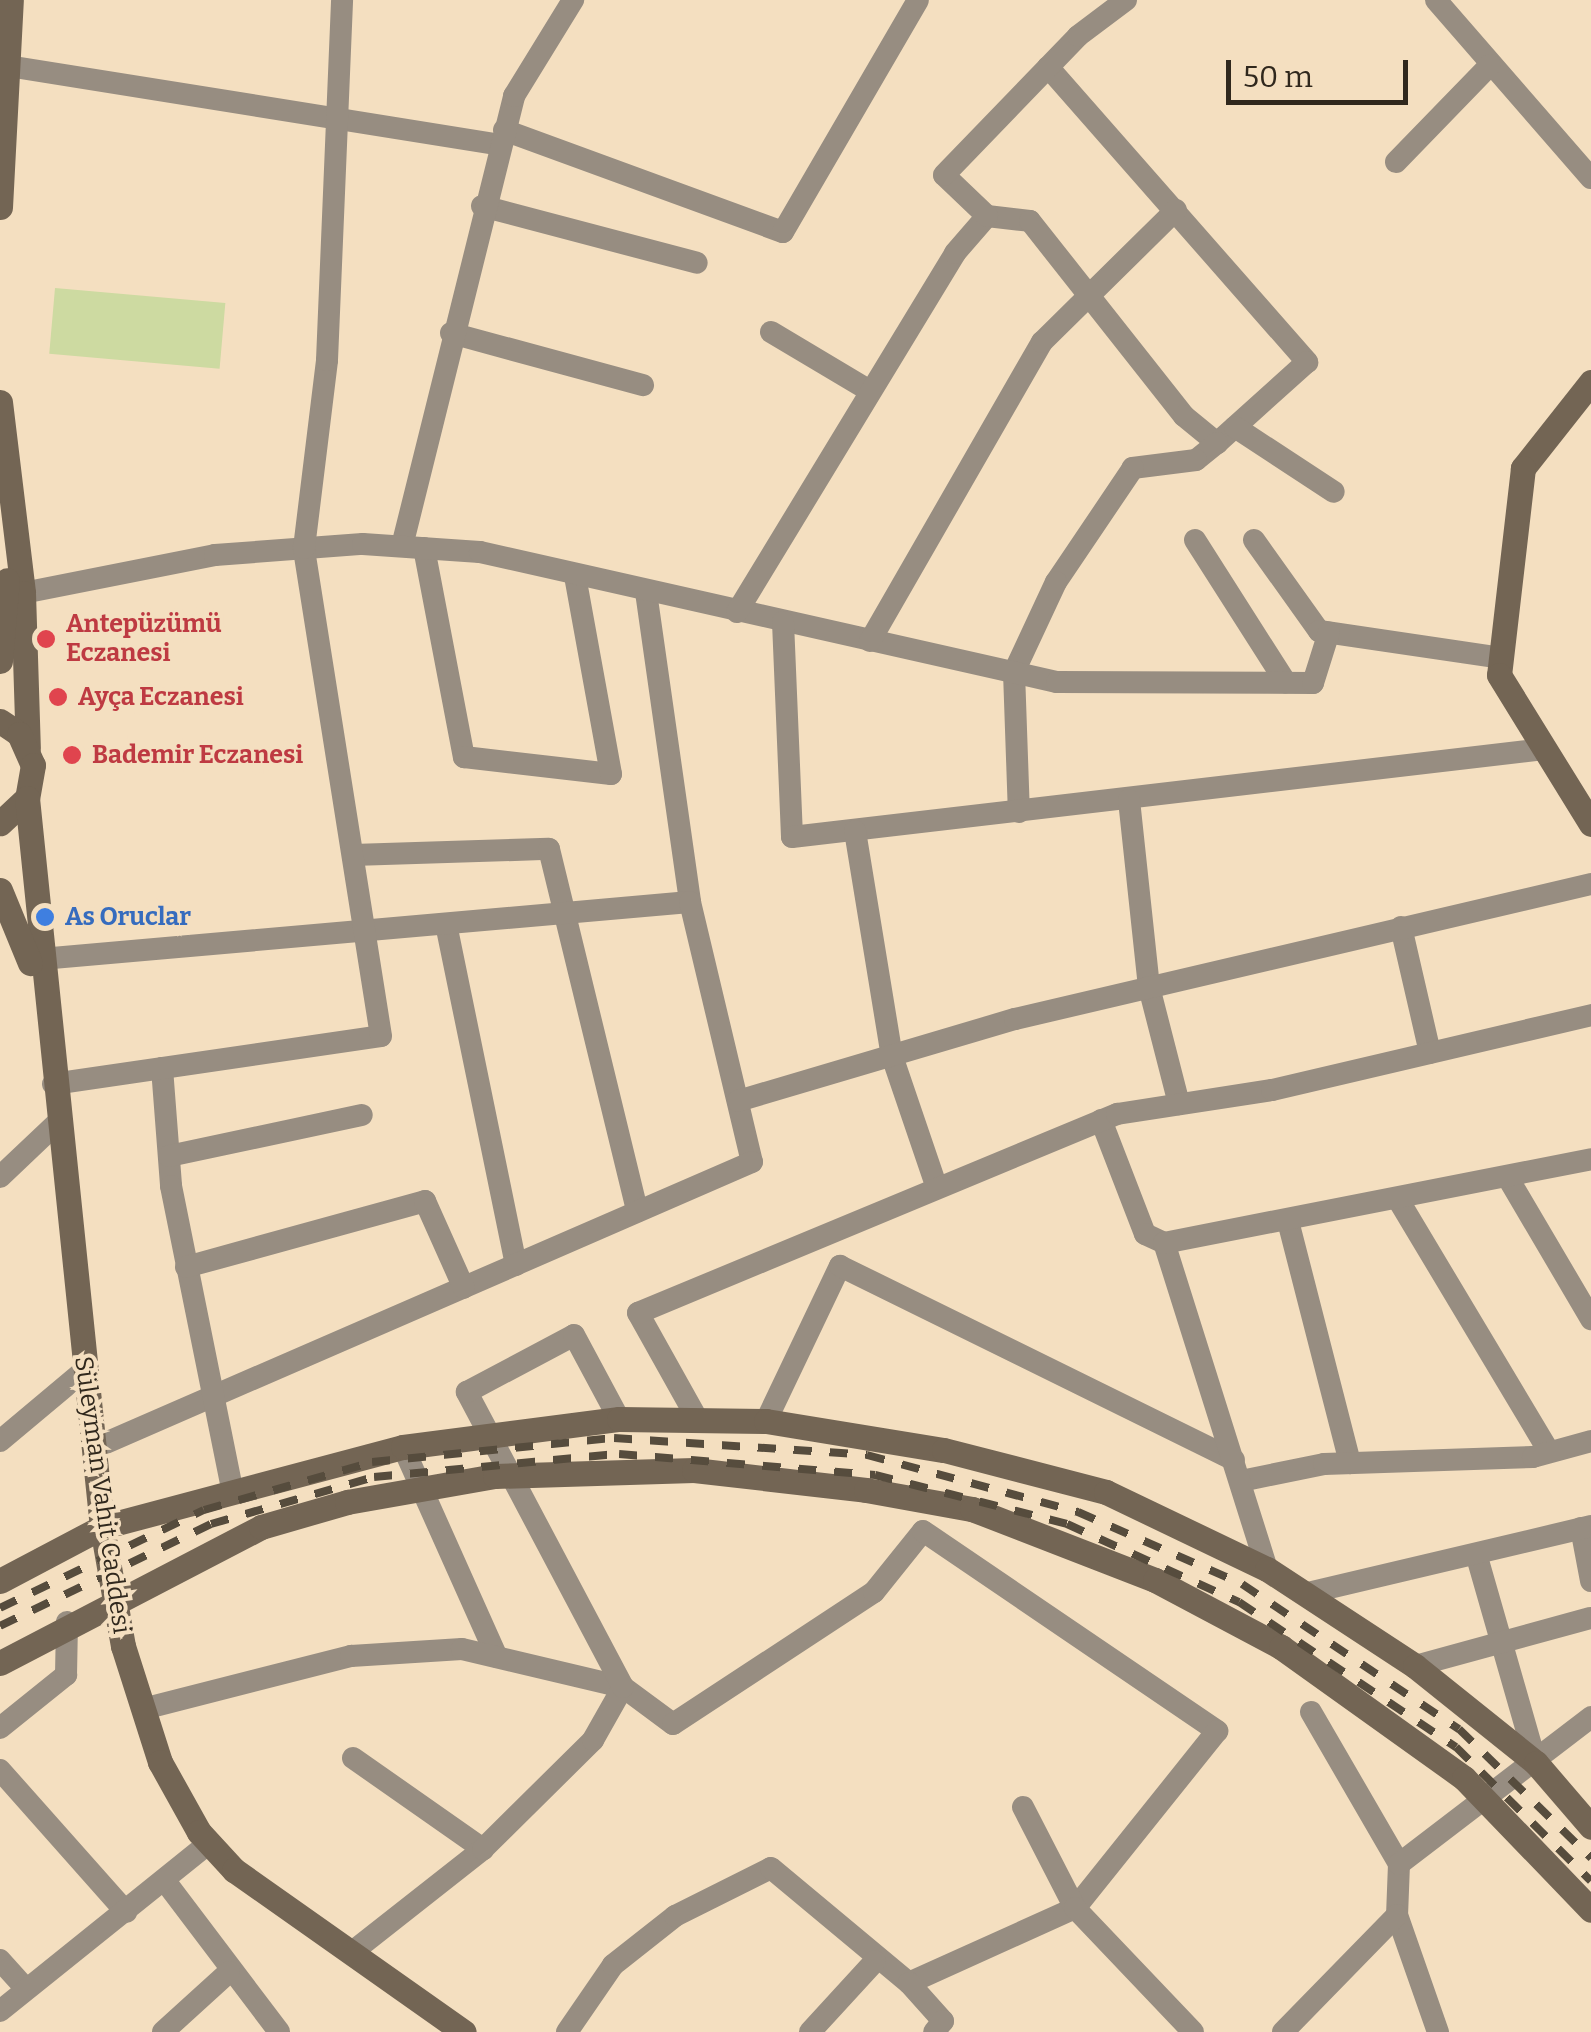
<!DOCTYPE html>
<meta charset="utf-8">
<style>
body{margin:0}
#map{position:relative;width:1591px;height:2032px;overflow:hidden;background:#f4dfc0;font-family:Bitter,serif}
div>[style]{position:absolute}
.green>*{inset:0;background:#cddaa1;transform-origin:0 0}
.minor>*{height:22px;margin:-11px;padding:0 11px;transform-origin:11px;border-radius:11px;background:#978d81}
.secondary>*{height:25px;margin:-12.5px;padding:0 12.5px;transform-origin:12.5px;border-radius:12.5px;background:#736554}
.rail>*{height:8px;margin-top:-4px;transform-origin:0;background:repeating-linear-gradient(90deg,#564c3d 0 18px,transparent 0 36px)}
.dots>*{width:28px;height:28px;translate:-50% -50%;box-sizing:border-box;border:5px solid #f4dfc0;border-radius:50%}
span{translate:-50% -50%;white-space:nowrap;text-align:center;line-height:1.15;-webkit-text-stroke:8px #f4dfc0;paint-order:stroke}
.health-label{font-size:25px;color:#be3a42;font-weight:700}
.left{translate:0 -50%;text-align:left}
.shop-label{font-size:25px;color:#366cbe;font-weight:700}
.street-label{font-size:25px;color:#30281d}
.scale{position:absolute;left:1226px;top:60px;width:182px;height:45px;box-sizing:border-box;border:5px solid #30281d;border-top:0;padding-left:12px;font-size:30px;line-height:35px;white-space:nowrap;color:#30281d;-webkit-text-stroke:8px #f4dfc0;paint-order:stroke}
</style>
<div id="map">
<div class="green">
<i style="left:55px;top:288px;width:171px;height:66px;rotate:5deg"></i>
</div>
<div class="minor">
<i style="left:1436px;top:0;width:236px;rotate:49deg"></i>
<i style="left:8px;top:66px;width:498px;rotate:9.1deg"></i>
<i style="left:1048px;top:67px;width:393px;rotate:48.7deg"></i>
<i style="left:1307px;top:362px;width:121px;rotate:138deg"></i>
<i style="left:504px;top:130px;width:297px;rotate:20.1deg"></i>
<i style="left:783px;top:232px;width:268px;rotate:-59.8deg"></i>
<i style="left:1396px;top:162px;width:135px;rotate:-45.9deg"></i>
<i style="left:482px;top:206px;width:222px;rotate:14.8deg"></i>
<i style="left:987px;top:216px;width:43px;rotate:6.6deg"></i>
<i style="left:1030px;top:221px;width:248px;rotate:51.7deg"></i>
<i style="left:1184px;top:416px;width:43px;rotate:39.3deg"></i>
<i style="left:1217px;top:443px;width:27px;rotate:141deg"></i>
<i style="left:1196px;top:460px;width:64px;rotate:172.8deg"></i>
<i style="left:1133px;top:468px;width:138px;rotate:124deg"></i>
<i style="left:1056px;top:582px;width:99px;rotate:115deg"></i>
<i style="left:1014px;top:672px;width:140px;rotate:88deg"></i>
<i style="left:771px;top:332px;width:115px;rotate:30.8deg"></i>
<i style="left:451px;top:333px;width:199px;rotate:15.2deg"></i>
<i style="left:1235px;top:427px;width:118px;rotate:33.3deg"></i>
<i style="left:1195px;top:540px;width:169px;rotate:57.5deg"></i>
<i style="left:1254px;top:540px;width:112px;rotate:54.5deg"></i>
<i style="left:1319px;top:631px;width:184px;rotate:8.4deg"></i>
<i style="left:402px;top:546px;width:464px;rotate:-76deg"></i>
<i style="left:514px;top:96px;width:113px;rotate:-58.4deg"></i>
<i style="left:424px;top:548px;width:213px;rotate:79.2deg"></i>
<i style="left:464px;top:757px;width:148px;rotate:6.6deg"></i>
<i style="left:611px;top:774px;width:202px;rotate:-100.3deg"></i>
<i style="left:646px;top:592px;width:313px;rotate:81.9deg"></i>
<i style="left:23px;top:593px;width:196px;rotate:-11.2deg"></i>
<i style="left:215px;top:555px;width:148px;rotate:-4.3deg"></i>
<i style="left:363px;top:544px;width:117px;rotate:3.9deg"></i>
<i style="left:480px;top:552px;width:591px;rotate:12.7deg"></i>
<i style="left:1057px;top:682px;width:256px;rotate:0.2deg"></i>
<i style="left:1313px;top:683px;width:53px;rotate:-72.6deg"></i>
<i style="left:737px;top:612px;width:420px;rotate:-58.7deg"></i>
<i style="left:955px;top:253px;width:49px;rotate:-49.1deg"></i>
<i style="left:987px;top:216px;width:59px;rotate:-136.4deg"></i>
<i style="left:944px;top:175px;width:193px;rotate:-46deg"></i>
<i style="left:1078px;top:36px;width:60px;rotate:-36.9deg"></i>
<i style="left:783px;top:622px;width:215px;rotate:87.6deg"></i>
<i style="left:792px;top:837px;width:757px;rotate:-6.67deg"></i>
<i style="left:870px;top:641px;width:345px;rotate:-60.1deg"></i>
<i style="left:1042px;top:342px;width:188px;rotate:-44.6deg"></i>
<i style="left:1129px;top:800px;width:188px;rotate:83.9deg"></i>
<i style="left:1149px;top:987px;width:121px;rotate:75.6deg"></i>
<i style="left:855px;top:831px;width:228px;rotate:80.7deg"></i>
<i style="left:892px;top:1056px;width:136px;rotate:71.2deg"></i>
<i style="left:353px;top:855px;width:196px;rotate:-1.8deg"></i>
<i style="left:549px;top:849px;width:373px;rotate:76.3deg"></i>
<i style="left:446px;top:924px;width:348px;rotate:78.4deg"></i>
<i style="left:1401px;top:927px;width:129px;rotate:77deg"></i>
<i style="left:41px;top:959px;width:651px;rotate:-5.02deg"></i>
<i style="left:690px;top:902px;width:267px;rotate:76.6deg"></i>
<i style="left:752px;top:1162px;width:717px;rotate:156.51deg"></i>
<i style="left:162px;top:1068px;width:118px;rotate:85.6deg"></i>
<i style="left:171px;top:1186px;width:308px;rotate:78.6deg"></i>
<i style="left:53px;top:1084px;width:331px;rotate:-8.3deg"></i>
<i style="left:381px;top:1036px;width:494px;rotate:-99deg"></i>
<i style="left:304px;top:548px;width:189px;rotate:-83deg"></i>
<i style="left:327px;top:360px;width:360px;rotate:-87.6deg"></i>
<i style="left:738px;top:1101px;width:289px;rotate:-16.5deg"></i>
<i style="left:1015px;top:1019px;width:592px;rotate:-13.19deg"></i>
<i style="left:1101px;top:1120px;width:122px;rotate:68.9deg"></i>
<i style="left:1145px;top:1234px;width:21px;rotate:25deg"></i>
<i style="left:169px;top:1156px;width:197px;rotate:-12deg"></i>
<i style="left:0;top:1177px;width:79px;rotate:-43.5deg"></i>
<i style="left:1508px;top:1178px;width:164px;rotate:59.5deg"></i>
<i style="left:1399px;top:1201px;width:292px;rotate:59.1deg"></i>
<i style="left:1288px;top:1221px;width:250px;rotate:75.6deg"></i>
<i style="left:186px;top:1267px;width:248px;rotate:-15.4deg"></i>
<i style="left:425px;top:1201px;width:95px;rotate:65.9deg"></i>
<i style="left:766px;top:1421px;width:172px;rotate:-64.5deg"></i>
<i style="left:840px;top:1266px;width:439px;rotate:26.2deg"></i>
<i style="left:699px;top:1422px;width:125px;rotate:-119.2deg"></i>
<i style="left:638px;top:1313px;width:519px;rotate:-22.56deg"></i>
<i style="left:1117px;top:1114px;width:157px;rotate:-8.8deg"></i>
<i style="left:1272px;top:1090px;width:328px;rotate:-13.2deg"></i>
<i style="left:0;top:1441px;width:111px;rotate:-39.9deg"></i>
<i style="left:403px;top:1447px;width:230px;rotate:65.9deg"></i>
<i style="left:1241px;top:1481px;width:85px;rotate:-11.6deg"></i>
<i style="left:1324px;top:1464px;width:209px;rotate:-1.9deg"></i>
<i style="left:1533px;top:1457px;width:60px;rotate:-15.4deg"></i>
<i style="left:1581px;top:1528px;width:54px;rotate:79.3deg"></i>
<i style="left:1477px;top:1557px;width:214px;rotate:74deg"></i>
<i style="left:1267px;top:1569px;width:342px;rotate:-107.5deg"></i>
<i style="left:1164px;top:1243px;width:435px;rotate:-11.1deg"></i>
<i style="left:1308px;top:1593px;width:291px;rotate:-13.3deg"></i>
<i style="left:1415px;top:1666px;width:182px;rotate:-15.3deg"></i>
<i style="left:143px;top:1709px;width:215px;rotate:-14.3deg"></i>
<i style="left:351px;top:1656px;width:111px;rotate:-3.6deg"></i>
<i style="left:462px;top:1649px;width:165px;rotate:13.3deg"></i>
<i style="left:623px;top:1687px;width:62px;rotate:36.5deg"></i>
<i style="left:673px;top:1724px;width:240px;rotate:-33.3deg"></i>
<i style="left:874px;top:1592px;width:78px;rotate:-51.2deg"></i>
<i style="left:923px;top:1531px;width:356px;rotate:34.2deg"></i>
<i style="left:1217px;top:1731px;width:227px;rotate:128.7deg"></i>
<i style="left:1075px;top:1908px;width:182px;rotate:155.7deg"></i>
<i style="left:1311px;top:1712px;width:176px;rotate:59.9deg"></i>
<i style="left:1399px;top:1864px;width:51px;rotate:92.2deg"></i>
<i style="left:1397px;top:1915px;width:124px;rotate:70.7deg"></i>
<i style="left:0;top:1728px;width:85px;rotate:-38.8deg"></i>
<i style="left:66px;top:1675px;width:53px;rotate:-88.9deg"></i>
<i style="left:353px;top:1758px;width:159px;rotate:35deg"></i>
<i style="left:0;top:1770px;width:190px;rotate:48.4deg"></i>
<i style="left:1023px;top:1807px;width:114px;rotate:62.8deg"></i>
<i style="left:1075px;top:1908px;width:171px;rotate:46.4deg"></i>
<i style="left:1399px;top:1864px;width:242px;rotate:-37.4deg"></i>
<i style="left:165px;top:1881px;width:189px;rotate:52.9deg"></i>
<i style="left:351px;top:1953px;width:168px;rotate:-38.2deg"></i>
<i style="left:483px;top:1849px;width:155px;rotate:-44.7deg"></i>
<i style="left:593px;top:1740px;width:61px;rotate:-60.5deg"></i>
<i style="left:623px;top:1687px;width:334px;rotate:-117.9deg"></i>
<i style="left:467px;top:1392px;width:121px;rotate:-28deg"></i>
<i style="left:574px;top:1335px;width:95px;rotate:61.8deg"></i>
<i style="left:0;top:1960px;width:38px;rotate:48deg"></i>
<i style="left:0;top:2011px;width:268px;rotate:-38.8deg"></i>
<i style="left:163px;top:2032px;width:89px;rotate:-42.3deg"></i>
<i style="left:567px;top:2032px;width:81px;rotate:-55.5deg"></i>
<i style="left:613px;top:1965px;width:79px;rotate:-38.3deg"></i>
<i style="left:675px;top:1916px;width:107px;rotate:-26.6deg"></i>
<i style="left:771px;top:1868px;width:180px;rotate:39.8deg"></i>
<i style="left:909px;top:1983px;width:51px;rotate:48.2deg"></i>
<i style="left:943px;top:2021px;width:14px;rotate:129deg"></i>
<i style="left:810px;top:2032px;width:96px;rotate:-47.5deg"></i>
<i style="left:1283px;top:2032px;width:163px;rotate:-45.7deg"></i>
</div>
<div class="secondary">
<i style="left:0;top:207px;width:207px;rotate:-87deg"></i>
<i style="left:1591px;top:382px;width:110px;rotate:128.3deg"></i>
<i style="left:1523px;top:468px;width:208px;rotate:96.6deg"></i>
<i style="left:1499px;top:675px;width:175px;rotate:58.3deg"></i>
<i style="left:0;top:402px;width:192px;rotate:83.1deg"></i>
<i style="left:23px;top:593px;width:155px;rotate:88.2deg"></i>
<i style="left:0;top:661px;width:81px;rotate:-85.1deg"></i>
<i style="left:0;top:721px;width:23px;rotate:34deg"></i>
<i style="left:19px;top:734px;width:34px;rotate:66deg"></i>
<i style="left:33px;top:765px;width:34px;rotate:100deg"></i>
<i style="left:27px;top:798px;width:37px;rotate:137deg"></i>
<i style="left:27px;top:798px;width:733px;rotate:84.13deg"></i>
<i style="left:102px;top:1527px;width:121px;rotate:80deg"></i>
<i style="left:123px;top:1646px;width:122px;rotate:72.3deg"></i>
<i style="left:160px;top:1762px;width:80px;rotate:60.9deg"></i>
<i style="left:199px;top:1832px;width:52px;rotate:47.4deg"></i>
<i style="left:234px;top:1870px;width:281px;rotate:35.2deg"></i>
<i style="left:0;top:890px;width:79px;rotate:67.7deg"></i>
<i style="left:0;top:1581px;width:115px;rotate:-27.9deg"></i>
<i style="left:102px;top:1527px;width:311px;rotate:-14.9deg"></i>
<i style="left:403px;top:1447px;width:218px;rotate:-7.4deg"></i>
<i style="left:619px;top:1419px;width:147px;rotate:0.8deg"></i>
<i style="left:766px;top:1421px;width:180px;rotate:9.3deg"></i>
<i style="left:944px;top:1450px;width:167px;rotate:14.5deg"></i>
<i style="left:1106px;top:1492px;width:178px;rotate:25.6deg"></i>
<i style="left:1267px;top:1569px;width:177px;rotate:33.2deg"></i>
<i style="left:1415px;top:1666px;width:155px;rotate:38.7deg"></i>
<i style="left:1536px;top:1763px;width:84px;rotate:49.3deg"></i>
<i style="left:0;top:1663px;width:294px;rotate:-27.5deg"></i>
<i style="left:261px;top:1527px;width:90px;rotate:-16.2deg"></i>
<i style="left:347px;top:1502px;width:150px;rotate:-10deg"></i>
<i style="left:495px;top:1476px;width:199px;rotate:-1.7deg"></i>
<i style="left:694px;top:1470px;width:173px;rotate:6.6deg"></i>
<i style="left:866px;top:1490px;width:108px;rotate:10.2deg"></i>
<i style="left:972px;top:1509px;width:196px;rotate:21.2deg"></i>
<i style="left:1155px;top:1580px;width:143px;rotate:28deg"></i>
<i style="left:1281px;top:1647px;width:225px;rotate:35.6deg"></i>
<i style="left:1464px;top:1778px;width:183px;rotate:46.1deg"></i>
</div>
<div class="rail">
<i style="left:0;top:1608px;width:226px;rotate:-25.7deg"></i>
<i style="left:204px;top:1510px;width:175px;rotate:-15.9deg"></i>
<i style="left:372px;top:1462px;width:243px;rotate:-5.7deg"></i>
<i style="left:614px;top:1438px;width:254px;rotate:3.8deg"></i>
<i style="left:867px;top:1455px;width:219px;rotate:15.1deg"></i>
<i style="left:1078px;top:1512px;width:179px;rotate:23.7deg"></i>
<i style="left:1242px;top:1584px;width:261px;rotate:33.8deg"></i>
<i style="left:1459px;top:1729px;width:185px;rotate:44.3deg"></i>
<i style="left:0;top:1626px;width:234px;rotate:-25.8deg"></i>
<i style="left:211px;top:1524px;width:170px;rotate:-16.1deg"></i>
<i style="left:374px;top:1477px;width:246px;rotate:-5.4deg"></i>
<i style="left:619px;top:1454px;width:257px;rotate:4.7deg"></i>
<i style="left:875px;top:1475px;width:198px;rotate:14.3deg"></i>
<i style="left:1067px;top:1524px;width:189px;rotate:24.4deg"></i>
<i style="left:1239px;top:1602px;width:261px;rotate:33.8deg"></i>
<i style="left:1456px;top:1747px;width:190px;rotate:44.8deg"></i>
</div>
<div class="dots">
<i style="left:46px;top:639px;background:#e0444e"></i>
<i style="left:58px;top:697px;background:#e0444e"></i>
<i style="left:72px;top:755px;background:#e0444e"></i>
<i style="left:45px;top:917px;background:#3f7fe0"></i>
</div>
<div class="health-label">
<span class="left" style="left:66px;top:639px">Antepüzümü<br>Eczanesi</span>
<span class="left" style="left:78px;top:697px">Ayça Eczanesi</span>
<span class="left" style="left:92px;top:755px">Bademir Eczanesi</span>
</div>
<div class="shop-label">
<span class="left" style="left:65px;top:917px">As Oruclar</span>
</div>
<div class="street-label">
<span style="left:102px;top:1495px;rotate:82deg">Süleyman Vahit Caddesi</span>
</div>
<div class="scale">50 m</div>
</div>
